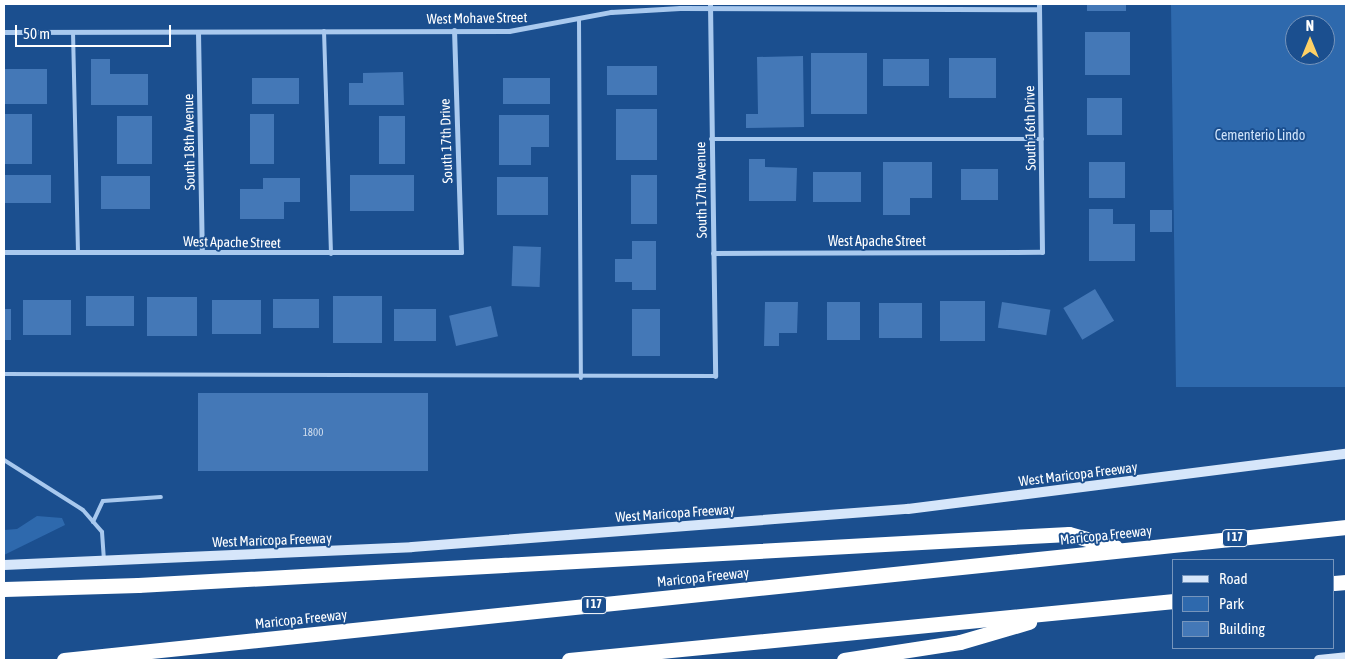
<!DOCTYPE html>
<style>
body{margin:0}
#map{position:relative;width:1350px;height:664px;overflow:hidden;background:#1b4f8f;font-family:"Asap Condensed",sans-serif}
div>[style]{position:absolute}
.green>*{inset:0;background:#2e69ad}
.building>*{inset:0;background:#4478b7;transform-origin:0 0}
.service>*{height:4px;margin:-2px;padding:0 2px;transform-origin:2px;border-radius:2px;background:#a9c9ee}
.minor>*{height:5px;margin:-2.5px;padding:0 2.5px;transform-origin:2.5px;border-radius:2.5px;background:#a9c9ee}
.secondary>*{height:10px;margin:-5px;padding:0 5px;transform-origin:5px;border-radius:5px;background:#d6e6fa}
.motorway>*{height:15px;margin:-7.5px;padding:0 7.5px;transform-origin:7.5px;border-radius:7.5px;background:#fff}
span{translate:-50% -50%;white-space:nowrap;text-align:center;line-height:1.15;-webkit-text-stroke:4px #1b4f8f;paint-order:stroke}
.number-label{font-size:11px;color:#d0dded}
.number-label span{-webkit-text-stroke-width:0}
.shield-label span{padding:1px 4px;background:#1b4f8f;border:1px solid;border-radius:4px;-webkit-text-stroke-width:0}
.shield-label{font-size:12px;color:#fff;font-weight:700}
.street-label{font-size:14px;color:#fff}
.park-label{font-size:14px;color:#cfe3fa}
.frame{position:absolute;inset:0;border:5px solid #fff;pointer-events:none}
.legend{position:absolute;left:1172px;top:559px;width:162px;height:90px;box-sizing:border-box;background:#1b4f8f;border:1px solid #7695bc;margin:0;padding:6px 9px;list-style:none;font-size:15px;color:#fff}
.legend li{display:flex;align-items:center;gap:10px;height:25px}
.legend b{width:25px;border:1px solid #7695bc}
.north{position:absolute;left:1285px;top:15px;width:50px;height:50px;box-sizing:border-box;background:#1b4f8f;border:1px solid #7695bc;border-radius:50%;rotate:0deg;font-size:14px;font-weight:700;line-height:20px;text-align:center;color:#fff}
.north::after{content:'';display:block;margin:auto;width:18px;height:22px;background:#ffd166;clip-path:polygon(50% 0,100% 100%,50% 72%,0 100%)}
.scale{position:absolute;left:15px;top:25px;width:156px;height:22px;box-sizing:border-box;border:2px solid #fff;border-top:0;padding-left:6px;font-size:15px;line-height:18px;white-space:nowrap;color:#fff;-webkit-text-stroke:4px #1b4f8f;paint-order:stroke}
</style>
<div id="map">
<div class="green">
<i style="clip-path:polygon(evenodd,1171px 4px,1346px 4px,1346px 387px,1176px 387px,1171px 4px,1295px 25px,1325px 25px,1325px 55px,1295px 55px,1295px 25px)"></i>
<i style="clip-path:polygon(37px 516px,62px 518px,65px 525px,4px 555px,4px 530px,17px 529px)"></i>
</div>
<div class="building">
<i style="left:1087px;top:4px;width:39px;height:7px"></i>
<i style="left:1085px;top:32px;width:45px;height:43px"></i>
<i style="left:811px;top:53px;width:56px;height:61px"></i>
<i style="clip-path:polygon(803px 56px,804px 127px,746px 128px,746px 114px,758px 114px,757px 57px)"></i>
<i style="left:949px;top:58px;width:47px;height:40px"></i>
<i style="clip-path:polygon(91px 59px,110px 59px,110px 74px,148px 74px,148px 105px,91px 105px)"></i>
<i style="left:883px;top:59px;width:46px;height:27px"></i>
<i style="left:607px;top:66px;width:50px;height:29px"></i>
<i style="left:4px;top:69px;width:43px;height:35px"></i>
<i style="clip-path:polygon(403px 72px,404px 105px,349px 105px,349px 83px,363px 83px,363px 73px)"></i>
<i style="left:252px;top:78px;width:47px;height:26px"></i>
<i style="left:503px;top:78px;width:47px;height:26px"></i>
<i style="left:1087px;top:98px;width:35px;height:37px"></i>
<i style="left:616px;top:109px;width:41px;height:51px"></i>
<i style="left:4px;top:114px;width:28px;height:50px"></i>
<i style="left:250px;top:114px;width:24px;height:50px"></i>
<i style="clip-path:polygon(499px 115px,549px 115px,549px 147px,531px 147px,531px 165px,499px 165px)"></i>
<i style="left:117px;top:116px;width:35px;height:48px"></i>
<i style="left:379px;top:116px;width:26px;height:48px"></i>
<i style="clip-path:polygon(749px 159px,765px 159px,765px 167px,797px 168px,796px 201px,749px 201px)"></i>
<i style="clip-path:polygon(883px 162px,932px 162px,932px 198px,910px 198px,910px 215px,883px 215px)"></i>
<i style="left:1089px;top:162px;width:36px;height:36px"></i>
<i style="left:961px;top:169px;width:37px;height:31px"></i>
<i style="left:813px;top:172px;width:48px;height:30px"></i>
<i style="left:4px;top:175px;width:47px;height:28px"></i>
<i style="left:350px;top:175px;width:64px;height:36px"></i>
<i style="left:631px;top:175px;width:26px;height:49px"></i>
<i style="left:101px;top:176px;width:49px;height:33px"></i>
<i style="left:497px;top:177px;width:51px;height:38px"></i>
<i style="clip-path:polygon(263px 178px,300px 178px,300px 202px,284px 202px,284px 219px,240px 219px,240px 189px,263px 189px)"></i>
<i style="clip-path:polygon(1089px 209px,1113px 209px,1113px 224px,1135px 224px,1135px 261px,1089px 261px)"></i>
<i style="left:1150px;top:210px;width:22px;height:22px"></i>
<i style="clip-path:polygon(632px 241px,656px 241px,656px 290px,632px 290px,632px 282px,615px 282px,615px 259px,632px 259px)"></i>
<i style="left:513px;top:246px;width:28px;height:40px;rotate:2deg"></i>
<i style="left:1095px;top:289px;width:37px;height:37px;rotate:59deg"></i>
<i style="left:86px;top:296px;width:48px;height:30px"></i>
<i style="left:333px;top:296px;width:49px;height:47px"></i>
<i style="left:147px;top:297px;width:50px;height:39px"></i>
<i style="left:273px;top:299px;width:46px;height:29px"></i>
<i style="left:23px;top:300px;width:48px;height:35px"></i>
<i style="left:212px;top:300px;width:49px;height:34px"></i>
<i style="left:940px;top:301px;width:45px;height:40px"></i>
<i style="clip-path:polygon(765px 302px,798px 302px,797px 333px,779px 333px,779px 346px,764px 346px)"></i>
<i style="left:827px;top:302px;width:33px;height:38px"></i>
<i style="left:1002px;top:302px;width:49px;height:26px;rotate:9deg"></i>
<i style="left:879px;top:303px;width:43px;height:35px"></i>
<i style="left:491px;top:306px;width:31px;height:43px;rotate:77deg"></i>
<i style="left:4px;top:309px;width:7px;height:31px"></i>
<i style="left:394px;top:309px;width:42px;height:32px"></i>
<i style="left:632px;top:309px;width:28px;height:47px"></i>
<i style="left:198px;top:393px;width:230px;height:78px"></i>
</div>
<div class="service">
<i style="left:579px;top:19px;width:359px;rotate:89.7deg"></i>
<i style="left:324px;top:31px;width:223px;rotate:88.2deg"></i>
<i style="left:73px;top:32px;width:220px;rotate:88.7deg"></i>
<i style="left:711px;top:139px;width:331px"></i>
<i style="left:4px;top:374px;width:711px;rotate:0.16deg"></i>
<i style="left:4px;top:460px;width:93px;rotate:32.3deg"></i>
<i style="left:83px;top:510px;width:29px;rotate:49deg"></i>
<i style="left:102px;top:532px;width:27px;rotate:86deg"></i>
<i style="left:93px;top:522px;width:23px;rotate:-65deg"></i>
<i style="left:103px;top:501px;width:58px;rotate:-3.9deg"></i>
</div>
<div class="minor">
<i style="left:710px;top:4px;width:372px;rotate:89.2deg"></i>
<i style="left:4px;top:32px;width:505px;rotate:-0.11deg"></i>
<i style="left:509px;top:31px;width:104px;rotate:-10.6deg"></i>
<i style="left:611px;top:12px;width:69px;rotate:-3.3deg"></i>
<i style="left:680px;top:8px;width:359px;rotate:0.2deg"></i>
<i style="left:198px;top:32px;width:220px;rotate:89deg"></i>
<i style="left:4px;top:252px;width:457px"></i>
<i style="left:461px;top:252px;width:222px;rotate:-91.8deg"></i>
<i style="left:713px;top:253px;width:329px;rotate:-0.2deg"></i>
<i style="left:1042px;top:252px;width:248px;rotate:-90.7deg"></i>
</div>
<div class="secondary">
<i style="left:4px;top:565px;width:408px;rotate:-2.5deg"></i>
<i style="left:412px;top:547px;width:497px;rotate:-4.4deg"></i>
<i style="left:908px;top:509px;width:441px;rotate:-7.2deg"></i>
<i style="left:1319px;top:660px;width:27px;rotate:-6deg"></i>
</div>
<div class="motorway">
<i style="left:1334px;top:583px;width:12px;rotate:-5deg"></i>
<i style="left:4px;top:589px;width:134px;rotate:-1.7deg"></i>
<i style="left:138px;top:585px;width:932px;rotate:-3.14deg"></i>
<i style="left:1069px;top:534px;width:48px;rotate:15.8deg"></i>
<i style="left:64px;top:660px;width:1289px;rotate:-5.92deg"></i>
<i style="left:569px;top:660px;width:608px;rotate:-5.57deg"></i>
<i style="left:844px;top:660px;width:117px;rotate:-8.8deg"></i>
<i style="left:960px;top:642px;width:72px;rotate:-16.2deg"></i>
</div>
<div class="number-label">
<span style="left:313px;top:432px">1800</span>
</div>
<div class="shield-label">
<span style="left:1235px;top:538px">I 17</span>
<span style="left:594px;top:605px">I 17</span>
</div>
<div class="street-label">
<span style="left:477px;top:18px;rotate:-1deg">West Mohave Street</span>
<span style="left:1030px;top:128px;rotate:-91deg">South 16th Drive</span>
<span style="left:446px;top:141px;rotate:-92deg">South 17th Drive</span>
<span style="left:189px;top:142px;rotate:-91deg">South 18th Avenue</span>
<span style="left:701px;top:190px;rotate:-91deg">South 17th Avenue</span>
<span style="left:877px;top:241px">West Apache Street</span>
<span style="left:232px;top:242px;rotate:1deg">West Apache Street</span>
<span style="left:1078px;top:474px;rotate:-7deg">West Maricopa Freeway</span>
<span style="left:675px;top:513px;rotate:-4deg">West Maricopa Freeway</span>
<span style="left:1106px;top:535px;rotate:-6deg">Maricopa Freeway</span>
<span style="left:272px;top:540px;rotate:-2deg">West Maricopa Freeway</span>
<span style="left:703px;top:577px;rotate:-6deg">Maricopa Freeway</span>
<span style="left:301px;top:619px;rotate:-6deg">Maricopa Freeway</span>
</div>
<div class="park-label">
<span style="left:1260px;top:135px">Cementerio Lindo</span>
</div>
<div class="frame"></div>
<ul class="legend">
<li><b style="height:6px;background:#d6e6fa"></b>Road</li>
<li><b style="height:14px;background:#2e69ad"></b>Park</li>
<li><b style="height:14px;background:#4478b7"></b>Building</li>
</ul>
<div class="north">N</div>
<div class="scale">50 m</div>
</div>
